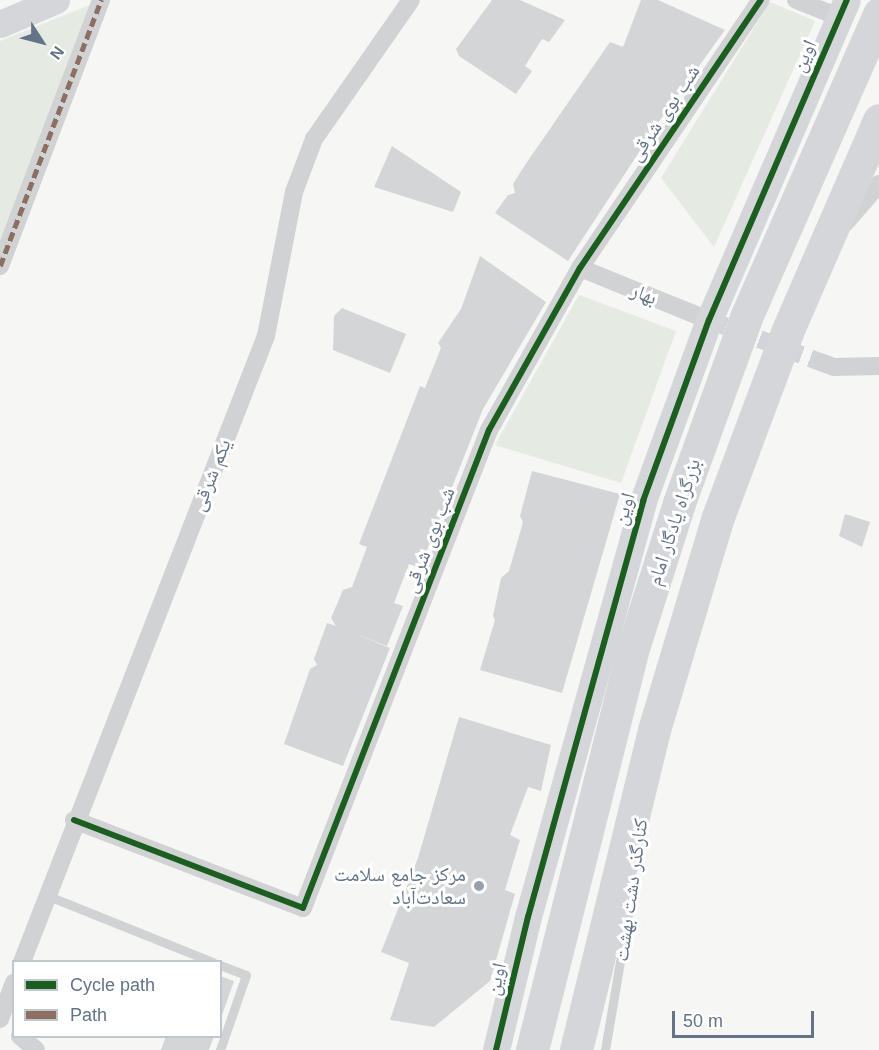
<!DOCTYPE html>
<meta charset="utf-8">
<style>
body{margin:0}
#map{position:relative;width:879px;height:1050px;overflow:hidden;background:#f6f6f5;font-family:Arial,"Noto Naskh Arabic",sans-serif}
div>[style]{position:absolute}
.green>*{inset:0;background:#e5eae3}
.building>*{inset:0;background:#d4d5d6}
.street-tunnel>*{height:18px;margin-top:-9px;transform-origin:0;background:repeating-linear-gradient(90deg,#d1d5da 0 18px,transparent 0 27px)}
.lane>*{height:9px;margin:-4.5px;padding:0 4.5px;transform-origin:4.5px;border-radius:4.5px;background:#d1d2d3}
.street>*{height:18px;margin:-9px;padding:0 9px;transform-origin:9px;border-radius:9px;background:#d1d2d3}
.secondary>*{height:27px;margin:-13.5px;padding:0 13.5px;transform-origin:13.5px;border-radius:13.5px;background:#d4d6d9}
.highway>*{height:33px;margin:-16.5px;padding:0 16.5px;transform-origin:16.5px;border-radius:16.5px;background:#d4d6d9}
.quiet>*{height:4.5px;margin-top:-2.25px;transform-origin:0;background:repeating-linear-gradient(90deg,#8d6e63 0 9px,transparent 0 13.5px)}
.cycleway>*{height:6px;margin:-3px;padding:0 3px;transform-origin:3px;border-radius:3px;background:#1b5e20}
.dots>*{width:16px;height:16px;translate:-50% -50%;box-sizing:border-box;border:3px solid #fff;border-radius:50%}
span{translate:-50% -50%;white-space:nowrap;text-align:center;line-height:1.15;-webkit-text-stroke:6px #fff;paint-order:stroke}
.street-label{font-size:20px;color:#637388}
.poi-label{font-size:20px;color:#637388}
.right{translate:-100% -50%;text-align:right}
.legend{position:absolute;left:12px;top:960px;width:210px;height:78px;box-sizing:border-box;background:#fff;border:2px solid #c1c7cf;margin:0;padding:8px 10px;list-style:none;font-size:18px;color:#637388}
.legend li{display:flex;align-items:center;gap:12px;height:30px}
.legend b{width:30px;border:2px solid #c1c7cf}
.north{position:absolute;left:12px;top:12px;width:60px;height:60px;-webkit-text-stroke:4px #fff;paint-order:stroke;rotate:126deg;font-size:16px;font-weight:700;line-height:24px;text-align:center;color:#637388}
.north::after{content:'';display:block;margin:auto;width:21px;height:27px;background:#637388;clip-path:polygon(50% 0,100% 100%,50% 72%,0 100%)}
.scale{position:absolute;left:672px;top:1011px;width:142px;height:27px;box-sizing:border-box;border:3px solid #637388;border-top:0;padding-left:8px;font-size:18px;line-height:21px;white-space:nowrap;color:#637388;-webkit-text-stroke:4px #fff;paint-order:stroke}
</style>
<div id="map">
<div class="green">
<i style="clip-path:polygon(770px 2px,815px 21px,714px 247px,661px 178px)"></i>
<i style="clip-path:polygon(90px 5px,0 245px,0 41px)"></i>
<i style="clip-path:polygon(579px 295px,676px 331px,621px 483px,495px 445px)"></i>
</div>
<div class="building">
<i style="clip-path:polygon(492px 0,520px 0,565px 20px,549px 42px,542px 39px,525px 66px,532px 71px,516px 94px,459px 56px,456px 49px)"></i>
<i style="clip-path:polygon(641px 0,658px 0,725px 30px,660px 120px,568px 261px,495px 213px,508px 195px,515px 193px,513px 184px,525px 165px,610px 42px,623px 47px)"></i>
<i style="clip-path:polygon(392px 146px,461px 192px,453px 212px,374px 187px)"></i>
<i style="clip-path:polygon(480px 256px,546px 302px,483px 409px,420px 568px,409px 564px,394px 603px,403px 606px,387px 646px,354px 633px,390px 648px,343px 766px,284px 744px,310px 669px,317px 665px,314px 659px,327px 623px,336px 626px,331px 618px,343px 590px,352px 587px,367px 547px,359px 544px,420px 386px,425px 388px,441px 348px,438px 343px,461px 309px)"></i>
<i style="clip-path:polygon(342px 308px,406px 334px,390px 373px,333px 350px,334px 316px)"></i>
<i style="clip-path:polygon(532px 471px,620px 494px,562px 693px,480px 670px,495px 620px,493px 616px,501px 578px,509px 571px,523px 522px,520px 516px)"></i>
<i style="clip-path:polygon(845px 514px,870px 522px,862px 547px,839px 536px)"></i>
<i style="clip-path:polygon(459px 717px,551px 745px,541px 791px,528px 787px,510px 835px,520px 840px,505px 890px,515px 894px,490px 981px,434px 1027px,390px 1020px,409px 963px,381px 952px,418px 858px)"></i>
<i style="clip-path:polygon(220px 976px,234px 981px,221px 1018px,220px 1018px)"></i>
<i style="clip-path:polygon(166px 1036px,214px 1036px,209px 1050px,161px 1050px)"></i>
</div>
<div class="street-tunnel">
<i style="left:709px;top:320px;width:122px;rotate:20.7deg"></i>
</div>
<div class="lane">
<i style="left:46px;top:895px;width:180px;rotate:21.9deg"></i>
<i style="left:220px;top:1050px;width:79px;rotate:-70.9deg"></i>
<i style="left:246px;top:975px;width:28px;rotate:-159deg"></i>
<i style="left:605px;top:1050px;width:174px;rotate:-80.4deg"></i>
</div>
<div class="street">
<i style="left:796px;top:0;width:46px;rotate:21.6deg"></i>
<i style="left:845px;top:223px;width:52px;rotate:-48.9deg"></i>
<i style="left:0;top:266px;width:285px;rotate:-69.2deg"></i>
<i style="left:580px;top:268px;width:139px;rotate:22deg"></i>
<i style="left:823px;top:363px;width:12px;rotate:20deg"></i>
<i style="left:834px;top:367px;width:45px;rotate:-1.3deg"></i>
<i style="left:74px;top:820px;width:245px;rotate:21deg"></i>
<i style="left:303px;top:908px;width:513px;rotate:-68.74deg"></i>
<i style="left:489px;top:430px;width:186px;rotate:-60.7deg"></i>
<i style="left:580px;top:268px;width:323px;rotate:-56deg"></i>
<i style="left:22px;top:962px;width:672px;rotate:-68.71deg"></i>
<i style="left:266px;top:336px;width:147px;rotate:-79deg"></i>
<i style="left:294px;top:192px;width:57px;rotate:-69.3deg"></i>
<i style="left:314px;top:139px;width:169px;rotate:-55.1deg"></i>
<i style="left:0;top:1019px;width:39px;rotate:-69deg"></i>
<i style="left:20px;top:1036px;width:21px;rotate:41deg"></i>
</div>
<div class="secondary">
<i style="left:0;top:24px;width:61px;rotate:-23.2deg"></i>
<i style="left:496px;top:1050px;width:137px;rotate:-76.5deg"></i>
<i style="left:528px;top:917px;width:432px;rotate:-74.5deg"></i>
<i style="left:643px;top:501px;width:193px;rotate:-70deg"></i>
<i style="left:709px;top:320px;width:348px;rotate:-66.7deg"></i>
</div>
<div class="highway">
<i style="left:532px;top:1050px;width:418px;rotate:-75.9deg"></i>
<i style="left:634px;top:645px;width:149px;rotate:-72.4deg"></i>
<i style="left:679px;top:503px;width:200px;rotate:-70.1deg"></i>
<i style="left:747px;top:315px;width:329px;rotate:-66.3deg"></i>
<i style="left:576px;top:1050px;width:329px;rotate:-76.3deg"></i>
<i style="left:654px;top:730px;width:222px;rotate:-73.3deg"></i>
<i style="left:718px;top:517px;width:197px;rotate:-69.5deg"></i>
<i style="left:787px;top:332px;width:231px;rotate:-66.5deg"></i>
</div>
<div class="quiet">
<i style="left:0;top:266px;width:285px;rotate:-69.2deg"></i>
</div>
<div class="cycleway">
<i style="left:74px;top:820px;width:245px;rotate:21deg"></i>
<i style="left:303px;top:908px;width:513px;rotate:-68.74deg"></i>
<i style="left:489px;top:430px;width:186px;rotate:-60.7deg"></i>
<i style="left:580px;top:268px;width:323px;rotate:-56deg"></i>
<i style="left:496px;top:1050px;width:137px;rotate:-76.5deg"></i>
<i style="left:528px;top:917px;width:432px;rotate:-74.5deg"></i>
<i style="left:643px;top:501px;width:193px;rotate:-70deg"></i>
<i style="left:709px;top:320px;width:348px;rotate:-66.7deg"></i>
</div>
<div class="dots">
<i style="left:479px;top:886px;background:#96a1ae"></i>
</div>
<div class="street-label">
<span style="left:804px;top:56px;rotate:-66deg">اوین</span>
<span style="left:664px;top:113px;rotate:-56deg">شب بوی شرقی</span>
<span style="left:644px;top:294px;rotate:22deg">بهار</span>
<span style="left:211px;top:475px;rotate:-68deg">یکم شرقی</span>
<span style="left:624px;top:509px;rotate:-73deg">اوین</span>
<span style="left:674px;top:522px;rotate:-72deg">بزرگراه یادگار امام</span>
<span style="left:429px;top:540px;rotate:-69deg">شب بوی شرقی</span>
<span style="left:631px;top:890px;rotate:-82deg">کنارگذر دشت بهشت</span>
<span style="left:496px;top:979px;rotate:-77deg">اوین</span>
</div>
<div class="poi-label">
<span class="right" style="left:466px;top:886px">مرکز جامع سلامت<br>سعادت‌آباد</span>
</div>
<ul class="legend">
<li><b style="height:8px;background:#1b5e20"></b>Cycle path</li>
<li><b style="height:8px;background:#8d6e63"></b>Path</li>
</ul>
<div class="north">N</div>
<div class="scale">50 m</div>
</div>
